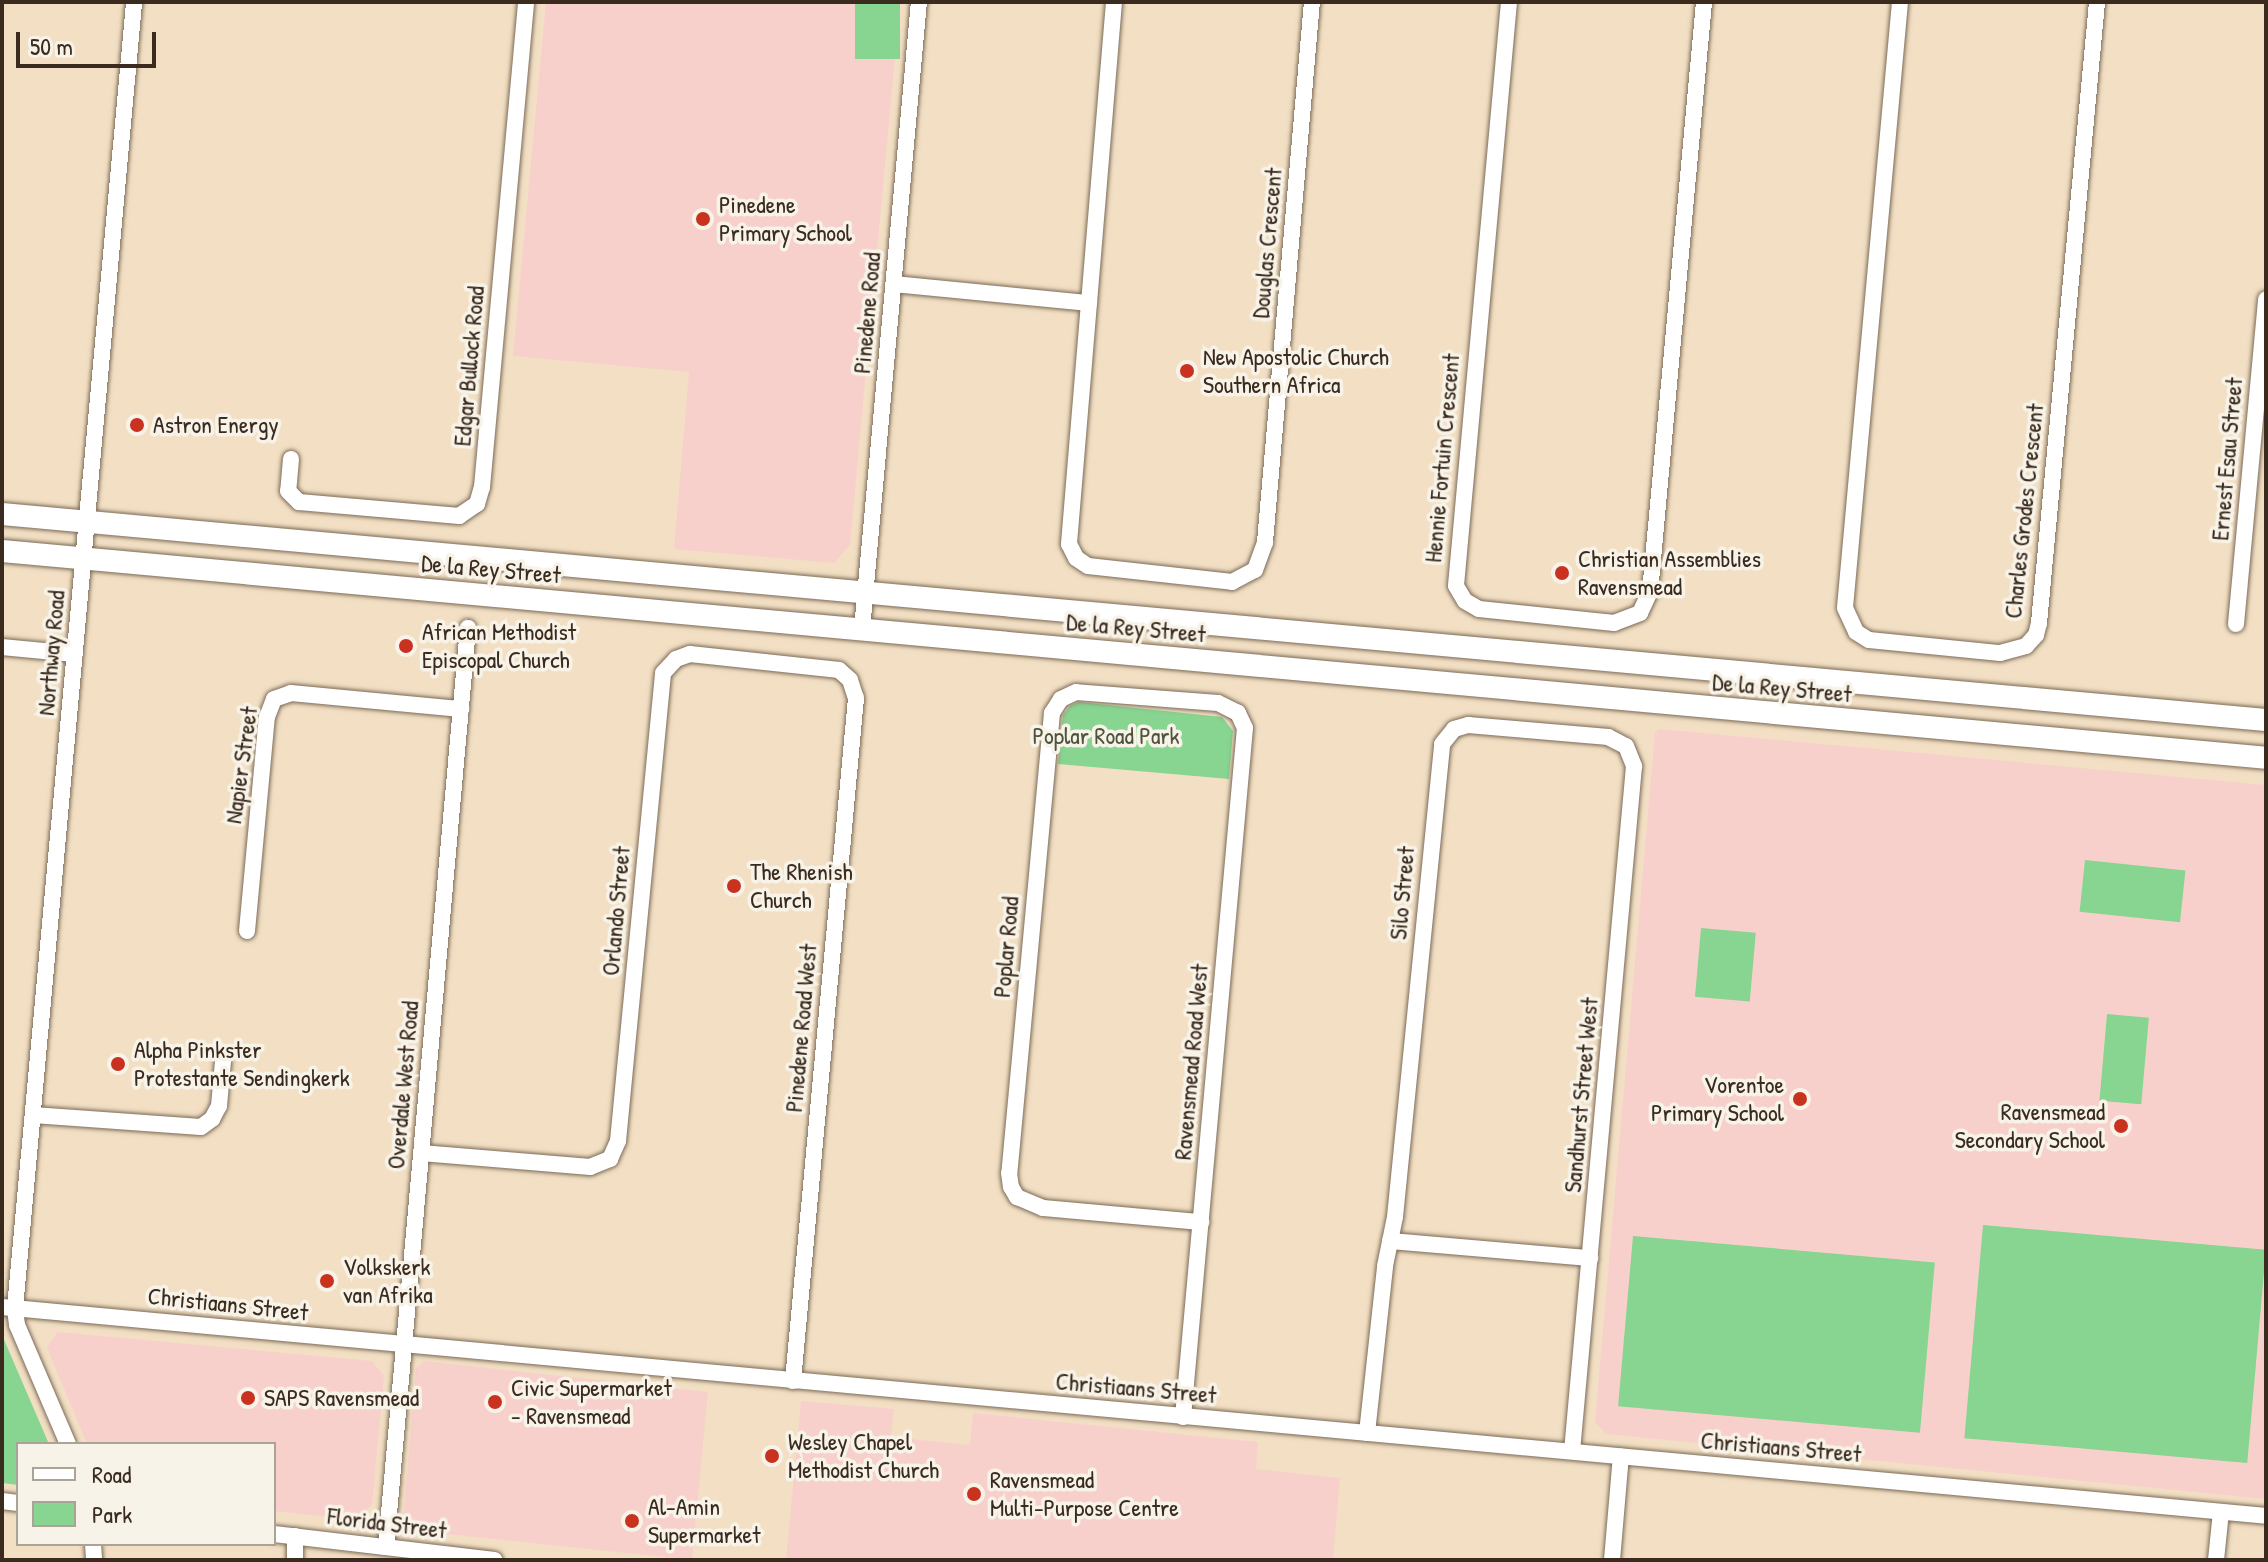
<!DOCTYPE html>
<style>
body{margin:0}
#map{position:relative;width:2268px;height:1562px;overflow:hidden;background:#f3e0c4;font-family:"Patrick Hand",sans-serif}
div>[style]{position:absolute}
.built>*{inset:0;background:#f7d0cb}
.green>*{inset:0;background:#88d491;transform-origin:0 0}
.roads{filter:drop-shadow(0 0 2px #7b6a58) drop-shadow(0 0 2px #7b6a58)}
.minor>*{height:16px;margin:-8px;padding:0 8px;transform-origin:8px;border-radius:8px;background:#fff}
.secondary>*{height:22px;margin:-11px;padding:0 11px;transform-origin:11px;border-radius:11px;background:#fff}
.dots>*{width:22px;height:22px;translate:-50% -50%;box-sizing:border-box;border:4px solid #f7f3e8;border-radius:50%}
span{translate:-50% -50%;white-space:nowrap;text-align:center;line-height:1.15;-webkit-text-stroke:7px #f7f3e8;paint-order:stroke}
.poi-label{font-size:24px;color:#3b2a1e}
.left{translate:0 -50%;text-align:left}
.right{translate:-100% -50%;text-align:right}
.street-label{font-size:24px;color:#3b2a1e}
.park-label{font-size:24px;color:#4e543b}
.frame{position:absolute;inset:0;border:4px solid #3b2a1e;pointer-events:none}
.legend{position:absolute;left:16px;top:1442px;width:260px;height:104px;box-sizing:border-box;background:#f7f3e8;border:2px solid #aca397;margin:0;padding:10px 14px;list-style:none;font-size:24px;color:#3b2a1e}
.legend li{display:flex;align-items:center;gap:16px;height:40px}
.legend b{width:40px;border:2px solid #aca397}
.scale{position:absolute;left:16px;top:32px;width:140px;height:36px;box-sizing:border-box;border:4px solid #3b2a1e;border-top:0;padding-left:10px;font-size:24px;line-height:28px;white-space:nowrap;color:#3b2a1e;-webkit-text-stroke:6px #f7f3e8;paint-order:stroke}
</style>
<div id="map">
<div class="built">
<i style="clip-path:polygon(546px 2px,900px 2px,850px 545px,834px 563px,674px 549px,689px 372px,513px 356px)"></i>
<i style="clip-path:polygon(1659px 729px,2266px 785px,2266px 1499px,1606px 1434px,1595px 1422px,1655px 732px)"></i>
<i style="clip-path:polygon(57px 1332px,372px 1361px,384px 1376px,372px 1505px,355px 1520px,274px 1511px,274px 1444px,87px 1444px,47px 1348px)"></i>
<i style="clip-path:polygon(424px 1361px,708px 1392px,692px 1560px,409px 1530px,403px 1524px,416px 1368px)"></i>
<i style="clip-path:polygon(801px 1401px,894px 1409px,891px 1437px,970px 1445px,973px 1413px,1258px 1442px,1256px 1469px,1340px 1478px,1333px 1560px,786px 1560px)"></i>
</div>
<div class="green">
<i style="left:855px;top:2px;width:45px;height:57px"></i>
<i style="clip-path:polygon(1079px 702px,1222px 717px,1233px 731px,1229px 779px,1058px 764px,1063px 715px,1070px 706px)"></i>
<i style="left:2085px;top:860px;width:101px;height:52px;rotate:6deg"></i>
<i style="left:1701px;top:928px;width:55px;height:69px;rotate:5deg"></i>
<i style="left:2107px;top:1014px;width:42px;height:87px;rotate:5deg"></i>
<i style="left:1983px;top:1225px;width:284px;height:214px;rotate:5deg"></i>
<i style="left:1633px;top:1236px;width:303px;height:171px;rotate:5deg"></i>
<i style="clip-path:polygon(2px 1335px,49px 1444px,18px 1444px,18px 1485px,2px 1483px)"></i>
</div>
<div class="roads">
<div class="minor">
<i style="left:1114px;top:2px;width:544px;rotate:94.75deg"></i>
<i style="left:1069px;top:544px;width:16px;rotate:63deg"></i>
<i style="left:1076px;top:558px;width:14px;rotate:34deg"></i>
<i style="left:1088px;top:566px;width:145px;rotate:6.3deg"></i>
<i style="left:1232px;top:582px;width:26px;rotate:-28deg"></i>
<i style="left:1255px;top:570px;width:30px;rotate:-70deg"></i>
<i style="left:1265px;top:542px;width:542px;rotate:-85.03deg"></i>
<i style="left:1509px;top:2px;width:586px;rotate:95.19deg"></i>
<i style="left:1456px;top:586px;width:17px;rotate:59deg"></i>
<i style="left:1465px;top:601px;width:16px;rotate:30deg"></i>
<i style="left:1479px;top:609px;width:136px;rotate:5.9deg"></i>
<i style="left:1614px;top:623px;width:28px;rotate:-21deg"></i>
<i style="left:1640px;top:613px;width:23px;rotate:-65deg"></i>
<i style="left:1650px;top:592px;width:592px;rotate:-84.77deg"></i>
<i style="left:1900px;top:2px;width:608px;rotate:95.19deg"></i>
<i style="left:1845px;top:608px;width:26px;rotate:65deg"></i>
<i style="left:1856px;top:632px;width:15px;rotate:32deg"></i>
<i style="left:1869px;top:640px;width:132px;rotate:5.7deg"></i>
<i style="left:2000px;top:653px;width:27px;rotate:-15deg"></i>
<i style="left:2026px;top:646px;width:15px;rotate:-48deg"></i>
<i style="left:2036px;top:635px;width:12px;rotate:-76deg"></i>
<i style="left:2039px;top:623px;width:624px;rotate:-84.66deg"></i>
<i style="left:894px;top:284px;width:196px;rotate:5.6deg"></i>
<i style="left:291px;top:459px;width:32px;rotate:95deg"></i>
<i style="left:288px;top:491px;width:16px;rotate:45deg"></i>
<i style="left:299px;top:502px;width:161px;rotate:5deg"></i>
<i style="left:459px;top:516px;width:22px;rotate:-34deg"></i>
<i style="left:477px;top:504px;width:18px;rotate:-74deg"></i>
<i style="left:482px;top:487px;width:487px;rotate:-84.8deg"></i>
<i style="left:2236px;top:624px;width:326px;rotate:-84.7deg"></i>
<i style="left:862px;top:629px;width:630px;rotate:-84.81deg"></i>
<i style="left:2px;top:647px;width:73px;rotate:5.5deg"></i>
<i style="left:247px;top:931px;width:215px;rotate:-84.7deg"></i>
<i style="left:267px;top:717px;width:19px;rotate:-69deg"></i>
<i style="left:274px;top:699px;width:18px;rotate:-19deg"></i>
<i style="left:291px;top:693px;width:171px;rotate:5.4deg"></i>
<i style="left:33px;top:1115px;width:168px;rotate:4.1deg"></i>
<i style="left:201px;top:1127px;width:14px;rotate:-36deg"></i>
<i style="left:212px;top:1119px;width:15px;rotate:-62deg"></i>
<i style="left:219px;top:1106px;width:45px;rotate:-84.9deg"></i>
<i style="left:421px;top:1153px;width:170px;rotate:4.7deg"></i>
<i style="left:590px;top:1167px;width:22px;rotate:-22deg"></i>
<i style="left:610px;top:1159px;width:20px;rotate:-66deg"></i>
<i style="left:618px;top:1141px;width:470px;rotate:-84.5deg"></i>
<i style="left:663px;top:673px;width:19px;rotate:-47deg"></i>
<i style="left:676px;top:659px;width:15px;rotate:-20deg"></i>
<i style="left:690px;top:654px;width:150px;rotate:6.1deg"></i>
<i style="left:839px;top:670px;width:15px;rotate:42deg"></i>
<i style="left:850px;top:680px;width:19px;rotate:72deg"></i>
<i style="left:856px;top:698px;width:686px;rotate:95.27deg"></i>
<i style="left:1390px;top:1241px;width:201px;rotate:4.9deg"></i>
<i style="left:2px;top:1307px;width:2274px;rotate:5.27deg"></i>
<i style="left:1183px;top:1417px;width:692px;rotate:-84.86deg"></i>
<i style="left:1245px;top:728px;width:17px;rotate:-115deg"></i>
<i style="left:1238px;top:713px;width:22px;rotate:-153deg"></i>
<i style="left:1218px;top:703px;width:142px;rotate:-175.6deg"></i>
<i style="left:1076px;top:692px;width:17px;rotate:155deg"></i>
<i style="left:1061px;top:699px;width:17px;rotate:123deg"></i>
<i style="left:1052px;top:713px;width:462px;rotate:95.3deg"></i>
<i style="left:1009px;top:1173px;width:14px;rotate:82deg"></i>
<i style="left:1011px;top:1187px;width:12px;rotate:59deg"></i>
<i style="left:1017px;top:1197px;width:28px;rotate:23deg"></i>
<i style="left:1043px;top:1208px;width:159px;rotate:5.1deg"></i>
<i style="left:1367px;top:1433px;width:168px;rotate:-83.8deg"></i>
<i style="left:1385px;top:1266px;width:50px;rotate:-78.5deg"></i>
<i style="left:1395px;top:1217px;width:475px;rotate:-84.3deg"></i>
<i style="left:1442px;top:744px;width:19px;rotate:-51deg"></i>
<i style="left:1454px;top:729px;width:15px;rotate:-16deg"></i>
<i style="left:1468px;top:725px;width:141px;rotate:4.9deg"></i>
<i style="left:1608px;top:737px;width:20px;rotate:27deg"></i>
<i style="left:1626px;top:746px;width:22px;rotate:68deg"></i>
<i style="left:1634px;top:766px;width:688px;rotate:95.17deg"></i>
<i style="left:68px;top:1444px;width:129px;rotate:-113.2deg"></i>
<i style="left:17px;top:1325px;width:17px;rotate:-97deg"></i>
<i style="left:15px;top:1308px;width:1311px;rotate:-84.79deg"></i>
<i style="left:2px;top:1501px;width:16px;rotate:7deg"></i>
<i style="left:274px;top:1534px;width:222px;rotate:6.7deg"></i>
<i style="left:295px;top:1536px;width:24px;rotate:90deg"></i>
<i style="left:93px;top:1544px;width:16px;rotate:86deg"></i>
<i style="left:386px;top:1547px;width:923px;rotate:-84.9deg"></i>
<i style="left:1612px;top:1560px;width:104px;rotate:-85.1deg"></i>
<i style="left:2216px;top:1560px;width:48px;rotate:-84.1deg"></i>
</div>
<div class="secondary">
<i style="left:2px;top:514px;width:2273px;rotate:5.2deg"></i>
<i style="left:2px;top:551px;width:2273px;rotate:5.22deg"></i>
</div>
</div>
<div class="dots">
<i style="left:703px;top:219px;background:#c8321e"></i>
<i style="left:1187px;top:371px;background:#c8321e"></i>
<i style="left:137px;top:425px;background:#c8321e"></i>
<i style="left:1562px;top:573px;background:#c8321e"></i>
<i style="left:406px;top:646px;background:#c8321e"></i>
<i style="left:734px;top:886px;background:#c8321e"></i>
<i style="left:118px;top:1064px;background:#c8321e"></i>
<i style="left:1800px;top:1099px;background:#c8321e"></i>
<i style="left:2121px;top:1126px;background:#c8321e"></i>
<i style="left:327px;top:1281px;background:#c8321e"></i>
<i style="left:248px;top:1398px;background:#c8321e"></i>
<i style="left:495px;top:1402px;background:#c8321e"></i>
<i style="left:772px;top:1456px;background:#c8321e"></i>
<i style="left:974px;top:1494px;background:#c8321e"></i>
<i style="left:632px;top:1521px;background:#c8321e"></i>
</div>
<div class="poi-label">
<span class="left" style="left:719px;top:219px">Pinedene<br>Primary School</span>
<span class="left" style="left:1203px;top:371px">New Apostolic Church<br>Southern Africa</span>
<span class="left" style="left:153px;top:425px">Astron Energy</span>
<span class="left" style="left:1578px;top:573px">Christian Assemblies<br>Ravensmead</span>
<span class="left" style="left:422px;top:646px">African Methodist<br>Episcopal Church</span>
<span class="left" style="left:750px;top:886px">The Rhenish<br>Church</span>
<span class="left" style="left:134px;top:1064px">Alpha Pinkster<br>Protestante Sendingkerk</span>
<span class="right" style="left:1784px;top:1099px">Vorentoe<br>Primary School</span>
<span class="right" style="left:2105px;top:1126px">Ravensmead<br>Secondary School</span>
<span class="left" style="left:343px;top:1281px">Volkskerk<br>van Afrika</span>
<span class="left" style="left:511px;top:1402px">Civic Supermarket<br>- Ravensmead</span>
<span class="left" style="left:264px;top:1398px">SAPS Ravensmead</span>
<span class="left" style="left:788px;top:1456px">Wesley Chapel<br>Methodist Church</span>
<span class="left" style="left:990px;top:1494px">Ravensmead<br>Multi-Purpose Centre</span>
<span class="left" style="left:648px;top:1521px">Al-Amin<br>Supermarket</span>
</div>
<div class="street-label">
<span style="left:1267px;top:243px;rotate:-85deg">Douglas Crescent</span>
<span style="left:867px;top:313px;rotate:-85deg">Pinedene Road</span>
<span style="left:469px;top:366px;rotate:-85deg">Edgar Bullock Road</span>
<span style="left:1442px;top:458px;rotate:-85deg">Hennie Fortuin Crescent</span>
<span style="left:2227px;top:459px;rotate:-85deg">Ernest Esau Street</span>
<span style="left:2024px;top:511px;rotate:-84deg">Charles Grodes Crescent</span>
<span style="left:491px;top:569px;rotate:5deg">De la Rey Street</span>
<span style="left:1136px;top:628px;rotate:5deg">De la Rey Street</span>
<span style="left:51px;top:653px;rotate:-85deg">Northway Road</span>
<span style="left:1782px;top:688px;rotate:5deg">De la Rey Street</span>
<span style="left:241px;top:765px;rotate:-82deg">Napier Street</span>
<span style="left:1402px;top:893px;rotate:-85deg">Silo Street</span>
<span style="left:616px;top:911px;rotate:-85deg">Orlando Street</span>
<span style="left:1006px;top:947px;rotate:-85deg">Poplar Road</span>
<span style="left:801px;top:1028px;rotate:-85deg">Pinedene Road West</span>
<span style="left:1191px;top:1062px;rotate:-85deg">Ravensmead Road West</span>
<span style="left:403px;top:1085px;rotate:-85deg">Overdale West Road</span>
<span style="left:1581px;top:1095px;rotate:-85deg">Sandhurst Street West</span>
<span style="left:228px;top:1304px;rotate:6deg">Christiaans Street</span>
<span style="left:1136px;top:1388px;rotate:5deg">Christiaans Street</span>
<span style="left:1781px;top:1447px;rotate:5deg">Christiaans Street</span>
<span style="left:387px;top:1523px;rotate:7deg">Florida Street</span>
</div>
<div class="park-label">
<span style="left:1106px;top:736px">Poplar Road Park</span>
</div>
<div class="frame"></div>
<ul class="legend">
<li><b style="height:10px;background:#fff"></b>Road</li>
<li><b style="height:22px;background:#88d491"></b>Park</li>
</ul>
<div class="scale">50 m</div>
</div>
